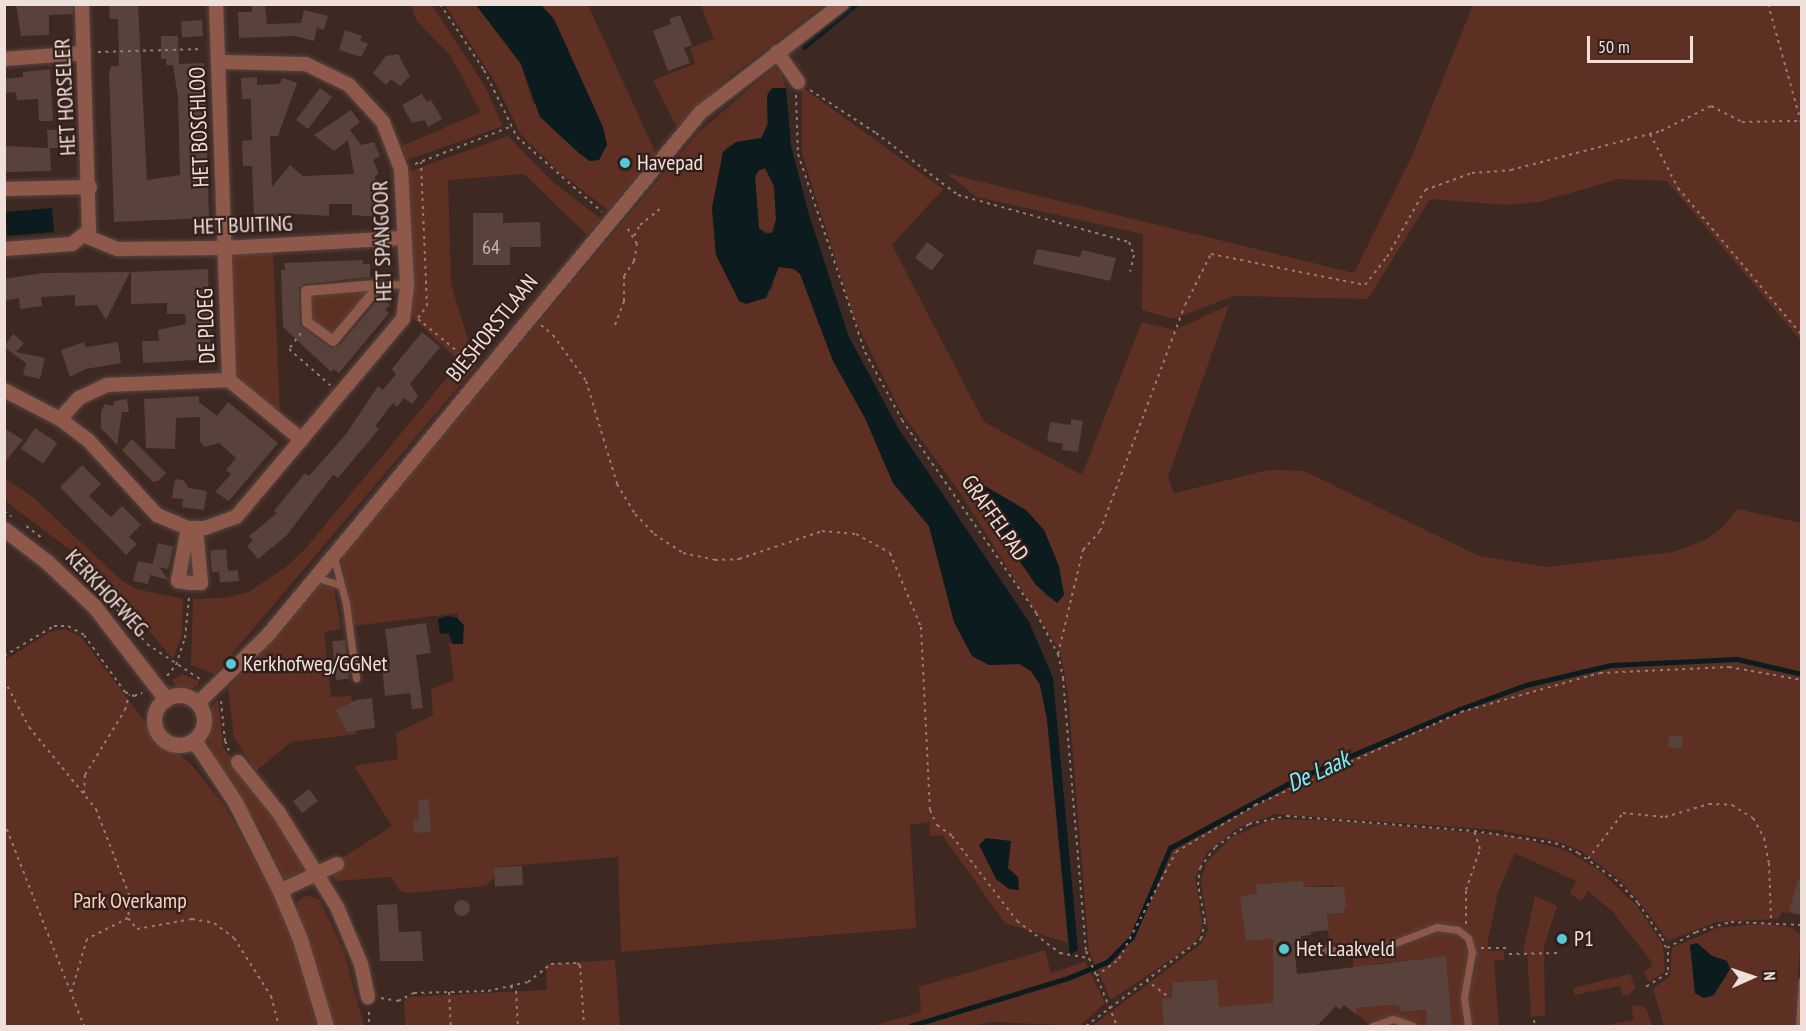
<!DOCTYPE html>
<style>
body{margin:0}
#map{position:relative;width:1806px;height:1031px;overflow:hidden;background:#3d2822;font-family:"PT Sans Narrow",sans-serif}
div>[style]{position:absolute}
.green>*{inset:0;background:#5e3023}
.water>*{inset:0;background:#0c1b1d;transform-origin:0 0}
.stream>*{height:4.5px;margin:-2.25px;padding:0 2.25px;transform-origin:2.25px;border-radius:2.25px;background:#0c1b1d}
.building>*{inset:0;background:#58423b;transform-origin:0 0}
.round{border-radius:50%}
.path>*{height:2px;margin-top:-1px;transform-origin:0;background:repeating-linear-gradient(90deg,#917e79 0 3px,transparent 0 7.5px)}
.roads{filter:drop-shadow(0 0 2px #594540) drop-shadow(0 0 2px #594540)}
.service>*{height:7px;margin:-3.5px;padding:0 3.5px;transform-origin:3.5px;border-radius:3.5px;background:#8e594a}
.pedestrian>*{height:10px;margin:-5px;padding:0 5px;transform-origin:5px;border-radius:5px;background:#8e594a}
.minor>*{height:14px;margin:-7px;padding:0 7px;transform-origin:7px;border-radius:7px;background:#8e594a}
.tertiary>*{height:15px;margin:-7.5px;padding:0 7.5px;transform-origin:7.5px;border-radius:7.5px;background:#8e594a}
.tertiary>.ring{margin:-7.5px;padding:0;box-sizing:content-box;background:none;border:15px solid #8e594a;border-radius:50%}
.dots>*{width:16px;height:16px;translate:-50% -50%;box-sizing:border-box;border:3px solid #331f19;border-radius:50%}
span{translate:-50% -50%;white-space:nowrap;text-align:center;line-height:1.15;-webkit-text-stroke:4.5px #331f19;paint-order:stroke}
.number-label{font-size:20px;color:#c9b8b4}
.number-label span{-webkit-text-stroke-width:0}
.street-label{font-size:22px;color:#efe0dc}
.poi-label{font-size:22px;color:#efe0dc}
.left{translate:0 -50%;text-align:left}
.park-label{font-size:22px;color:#facdc0}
.water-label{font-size:24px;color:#7bf1fc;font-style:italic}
.frame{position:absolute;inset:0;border:6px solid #efe0dc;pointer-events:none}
.north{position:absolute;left:1722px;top:947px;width:60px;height:60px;-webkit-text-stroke:4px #331f19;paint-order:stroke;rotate:87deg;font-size:16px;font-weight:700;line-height:24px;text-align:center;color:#efe0dc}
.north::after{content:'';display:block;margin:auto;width:21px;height:27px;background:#efe0dc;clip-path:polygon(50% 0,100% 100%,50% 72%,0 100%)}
.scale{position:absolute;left:1587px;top:36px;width:106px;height:27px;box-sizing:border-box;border:3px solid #efe0dc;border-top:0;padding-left:8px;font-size:18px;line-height:21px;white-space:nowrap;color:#efe0dc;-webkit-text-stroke:4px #331f19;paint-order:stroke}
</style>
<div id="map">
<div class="green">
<i style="clip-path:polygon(411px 5px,432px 5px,484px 85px,503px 126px,407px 160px,402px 146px,481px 112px,450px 55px,416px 20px)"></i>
<i style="clip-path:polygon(445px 5px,476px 5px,521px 64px,533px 104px,593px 107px,554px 19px,541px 5px,588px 5px,656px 154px,608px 210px,560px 173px,521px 135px,494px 80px)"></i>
<i style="clip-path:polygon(701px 5px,824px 5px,728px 78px,677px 128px,653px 80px,695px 64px,690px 48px,714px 39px)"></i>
<i style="clip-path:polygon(1473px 5px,1801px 5px,1801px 341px,1667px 181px,1619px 179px,1539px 202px,1506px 205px,1430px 199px,1368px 299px,1233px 296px,1174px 319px,1142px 310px,1143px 234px,977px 197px,946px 173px,1354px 273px,1412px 156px)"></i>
<i style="clip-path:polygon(774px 67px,781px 73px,786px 88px,768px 91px,766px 132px,761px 138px,728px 146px,723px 152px,712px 208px,716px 255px,739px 300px,773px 289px,773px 276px,779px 267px,794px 269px,800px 274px,833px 361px,865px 418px,893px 483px,929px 526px,954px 622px,972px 656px,989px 665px,1019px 664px,1031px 671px,1040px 685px,1047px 719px,1068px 943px,1005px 923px,942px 835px,930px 836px,929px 822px,910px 825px,916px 928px,621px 952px,618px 857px,496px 867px,494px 878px,485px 886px,410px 893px,400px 891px,391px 877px,336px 881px,328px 867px,392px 826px,354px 766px,398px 759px,396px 733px,433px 715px,431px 689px,454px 680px,449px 643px,460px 635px,458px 613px,353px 626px,341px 557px,698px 133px)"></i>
<i style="clip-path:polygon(evenodd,802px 87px,943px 189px,892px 245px,984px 422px,1082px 475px,1142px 322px,1175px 330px,1229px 305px,1168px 477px,1174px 493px,1269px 470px,1304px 471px,1479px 556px,1547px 567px,1673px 552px,1705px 540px,1723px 527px,1737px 509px,1801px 523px,1801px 915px,1782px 912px,1778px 919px,1716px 922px,1668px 941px,1640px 902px,1616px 877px,1581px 851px,1556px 841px,1498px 830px,1276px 814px,1239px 827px,1207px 852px,1195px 878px,1202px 922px,1200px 936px,1191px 946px,1111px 1000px,1089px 952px,1068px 693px,1060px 651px,959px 491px,901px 412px,854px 318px,802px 153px,802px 87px,975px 490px,1044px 530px,1050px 547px,1049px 599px,1013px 553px,975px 490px)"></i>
<i style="clip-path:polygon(508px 136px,553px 182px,601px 219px,587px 235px,524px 174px,448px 180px,451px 284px,476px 366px,215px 674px,191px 665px,193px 599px,224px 598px,249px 592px,286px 567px,306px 548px,460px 362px,410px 315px,407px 172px)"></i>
<i style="clip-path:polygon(765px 168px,774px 186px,776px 219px,771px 234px,759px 228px,755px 178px,757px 171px)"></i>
<i style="clip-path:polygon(273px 250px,280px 414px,235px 377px,231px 251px)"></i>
<i style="clip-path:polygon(373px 289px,332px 338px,309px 321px,309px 293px)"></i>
<i style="clip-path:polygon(5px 478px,35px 499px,121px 580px,136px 589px,183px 599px,182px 635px,173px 659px,97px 570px,5px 501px)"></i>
<i style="clip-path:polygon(318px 585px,334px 588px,341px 629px,324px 632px,331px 697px,351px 696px,357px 734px,291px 742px,256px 771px,234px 738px,228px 688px)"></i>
<i style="clip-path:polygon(64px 629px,81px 637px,158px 739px,190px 763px,224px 805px,272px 892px,295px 949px,317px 1026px,5px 1026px,5px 660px,50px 632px)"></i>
<i style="clip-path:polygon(182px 674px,199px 681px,198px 686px,188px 690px,178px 688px,172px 680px)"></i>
<i style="clip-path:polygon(218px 699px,223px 747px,304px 858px,302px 870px,291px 879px,283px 878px,264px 836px,211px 751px,207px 730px,211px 708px)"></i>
<i style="clip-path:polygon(1273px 819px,1345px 821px,1513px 836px,1565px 850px,1599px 870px,1637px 906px,1663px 945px,1665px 972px,1649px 982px,1643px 972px,1653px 966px,1648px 957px,1613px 912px,1588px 891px,1581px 901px,1570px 894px,1576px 881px,1515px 853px,1498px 892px,1488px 940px,1488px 951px,1504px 951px,1504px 960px,1494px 961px,1499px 1026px,1472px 1026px,1467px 1003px,1476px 965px,1475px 945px,1459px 927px,1439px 923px,1385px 944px,1335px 949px,1335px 942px,1329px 942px,1327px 914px,1342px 913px,1334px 885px,1304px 887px,1283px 882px,1257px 884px,1257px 893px,1241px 897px,1246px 941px,1273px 938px,1275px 1006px,1218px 1007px,1217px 980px,1173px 982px,1165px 1026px,1092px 1026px,1201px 944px,1208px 930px,1201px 880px,1207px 862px,1232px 837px)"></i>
<i style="clip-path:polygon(311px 896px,320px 900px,344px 952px,364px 1026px,332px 1026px,297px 917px,297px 903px,302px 897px)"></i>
<i style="clip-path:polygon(1535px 896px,1557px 906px,1544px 946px,1545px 1015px,1531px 1017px,1527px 952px,1523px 951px)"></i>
<i style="clip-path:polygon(evenodd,1766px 923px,1792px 928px,1801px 935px,1794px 1026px,1664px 1026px,1653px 989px,1670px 976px,1672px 948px,1717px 928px,1766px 923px,1697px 943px,1712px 956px,1727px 961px,1727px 976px,1717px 984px,1714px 994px,1695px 992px,1690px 946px,1697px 943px)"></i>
<i style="clip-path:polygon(1443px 930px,1458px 935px,1469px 953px,1460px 997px,1464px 1026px,1452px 1026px,1446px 956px,1373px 964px,1373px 968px,1353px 967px,1353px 956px,1386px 952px)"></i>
<i style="clip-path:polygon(1045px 950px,1051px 973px,1085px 962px,1105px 1003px,1080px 1026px,993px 1022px,971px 1026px,873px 1026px,921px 1012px,919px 987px)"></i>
<i style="clip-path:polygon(615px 960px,620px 1026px,405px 1026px,404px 1001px,408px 997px,547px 990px,546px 964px)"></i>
<i style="clip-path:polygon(1630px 974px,1635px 988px,1629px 995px,1623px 996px,1620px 986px,1574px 995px,1573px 988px)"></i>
<i style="clip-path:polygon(1392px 1005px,1399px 1006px,1400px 1012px,1428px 1010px,1430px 1026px,1419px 1026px,1396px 1016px,1367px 1022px,1357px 1014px,1356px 1008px)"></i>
<i style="clip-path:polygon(1637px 1005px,1646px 1008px,1652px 1026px,1601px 1026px,1634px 1020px,1631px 1007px)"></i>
</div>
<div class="water">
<i style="clip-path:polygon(540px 4px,554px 19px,603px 127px,607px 145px,599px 160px,590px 161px,580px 154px,540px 117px,521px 64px,476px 5px)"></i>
<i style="clip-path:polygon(evenodd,772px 88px,786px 88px,791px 146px,809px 215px,849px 337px,898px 428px,1029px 622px,1053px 678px,1078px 950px,1070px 955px,1047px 719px,1040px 685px,1031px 671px,1019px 664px,989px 665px,972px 656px,954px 622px,929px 526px,893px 483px,865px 418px,833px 361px,800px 274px,794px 269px,779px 267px,766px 298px,746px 304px,739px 301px,716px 255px,712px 208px,723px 152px,736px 142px,761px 138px,768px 124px,767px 96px,772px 88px,765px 168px,774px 186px,776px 219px,773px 232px,766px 234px,759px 228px,755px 178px,758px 171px,765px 168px)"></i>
<i style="left:52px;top:208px;width:24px;height:47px;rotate:85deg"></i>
<i style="clip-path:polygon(985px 486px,1026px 510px,1044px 530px,1059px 566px,1064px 595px,1057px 603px,1036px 585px,978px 500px,975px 490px)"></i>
<i style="clip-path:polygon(448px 616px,457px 618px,464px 625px,463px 644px,452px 644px,449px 633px,440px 634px,438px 619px)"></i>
<i style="clip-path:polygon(986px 838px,1011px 841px,1008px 868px,1018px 877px,1019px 890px,1009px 889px,996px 879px,979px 845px)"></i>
<i style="clip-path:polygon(1697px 943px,1712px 956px,1727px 961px,1730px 969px,1714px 995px,1704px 998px,1695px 993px,1690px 945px)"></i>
</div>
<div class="stream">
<i style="left:804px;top:47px;width:67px;rotate:-39.6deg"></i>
<i style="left:910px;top:1026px;width:165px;rotate:-16.9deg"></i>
<i style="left:1068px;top:978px;width:42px;rotate:-22.3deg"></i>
<i style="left:1107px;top:962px;width:35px;rotate:-45deg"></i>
<i style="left:1132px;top:937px;width:97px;rotate:-66.9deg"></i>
<i style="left:1170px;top:848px;width:145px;rotate:-28.5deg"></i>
<i style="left:1297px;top:779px;width:177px;rotate:-23.2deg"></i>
<i style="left:1460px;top:709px;width:70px;rotate:-20deg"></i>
<i style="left:1526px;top:685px;width:87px;rotate:-13.2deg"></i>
<i style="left:1611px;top:665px;width:126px;rotate:-2.7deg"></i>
<i style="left:1737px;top:659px;width:67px;rotate:13deg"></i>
</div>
<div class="building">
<i style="clip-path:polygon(16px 4px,73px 4px,73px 14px,49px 15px,49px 35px,21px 36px)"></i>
<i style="clip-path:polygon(109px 4px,138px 4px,147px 180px,180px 175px,178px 98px,173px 65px,166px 65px,166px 59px,161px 59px,161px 36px,178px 36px,179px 64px,204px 63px,209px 218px,114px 222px,109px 73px,111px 66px,119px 66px,118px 19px,110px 19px)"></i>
<i style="clip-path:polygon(252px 5px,265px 5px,267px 24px,301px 23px,304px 10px,328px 16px,324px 30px,317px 28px,314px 41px,295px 36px,239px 38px,238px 12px,252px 12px)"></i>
<i style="clip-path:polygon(680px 15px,692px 45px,684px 48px,690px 63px,668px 71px,653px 31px,671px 24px,669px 19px)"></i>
<i style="left:202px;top:20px;width:16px;height:21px;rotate:86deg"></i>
<i style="clip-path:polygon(345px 30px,362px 36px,360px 40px,368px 44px,361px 57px,339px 50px)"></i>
<i style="clip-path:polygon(398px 54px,410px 76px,400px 86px,391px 79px,386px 85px,373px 73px,386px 56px)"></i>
<i style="clip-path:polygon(50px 69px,53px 121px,39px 121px,38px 99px,17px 100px,16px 92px,4px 93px,4px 79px,23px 77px,23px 72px)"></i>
<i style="clip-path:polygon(257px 77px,257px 85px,279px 84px,283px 78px,297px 83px,278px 136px,270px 136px,272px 187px,290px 165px,303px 176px,354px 174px,348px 140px,334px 151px,314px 135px,351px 110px,360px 122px,350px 130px,361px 145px,374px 142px,380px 156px,373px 160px,379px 174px,375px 176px,378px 217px,352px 215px,352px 204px,329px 204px,329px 216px,279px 213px,279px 218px,254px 221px,252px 166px,243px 166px,242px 141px,252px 140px,251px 105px,251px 99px,242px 99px,241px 78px)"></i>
<i style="left:320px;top:88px;width:15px;height:40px;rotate:37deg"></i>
<i style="clip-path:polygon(422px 94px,427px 102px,431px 100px,442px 119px,428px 127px,425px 120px,412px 123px,402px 105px)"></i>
<i style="clip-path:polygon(47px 130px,58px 130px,59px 148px,50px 148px,51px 171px,4px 172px,4px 146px,48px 148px)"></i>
<i style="clip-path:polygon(473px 213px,503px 213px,503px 223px,540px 222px,541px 247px,510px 247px,510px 265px,473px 265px)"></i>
<i style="left:927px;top:242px;width:21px;height:20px;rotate:37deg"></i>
<i style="clip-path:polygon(1037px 249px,1080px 257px,1082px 250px,1116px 258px,1110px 281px,1033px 264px)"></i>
<i style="clip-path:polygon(363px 260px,363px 264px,370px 264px,370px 277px,305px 284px,299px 288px,300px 325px,331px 348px,339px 346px,380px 297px,390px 305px,385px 310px,389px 313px,339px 373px,334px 369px,331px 372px,283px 327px,281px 270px,285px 270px,284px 263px)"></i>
<i style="clip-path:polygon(208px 269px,211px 359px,143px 363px,142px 341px,159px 341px,158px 330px,186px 324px,185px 314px,167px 314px,167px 303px,131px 304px,131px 272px)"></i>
<i style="clip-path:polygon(130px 272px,106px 320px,97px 305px,75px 306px,75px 295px,41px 297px,42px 306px,20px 309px,19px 298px,4px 301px,4px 279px,43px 273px)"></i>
<i style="clip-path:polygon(422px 332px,440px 347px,410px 384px,418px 396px,412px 404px,404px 398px,397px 407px,393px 403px,375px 426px,379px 429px,338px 478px,333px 475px,286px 536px,258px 559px,247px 546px,253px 541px,249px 536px,277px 513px,274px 511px,305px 473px,309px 476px,346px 434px,378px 386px,383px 390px,396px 374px,392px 369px)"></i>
<i style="clip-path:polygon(13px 334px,24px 343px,16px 352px,45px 358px,40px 379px,23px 375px,26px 363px,4px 347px)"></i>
<i style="clip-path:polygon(84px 342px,86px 347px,118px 342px,121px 363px,86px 369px,70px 377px,61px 350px)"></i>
<i style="clip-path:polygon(199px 396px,199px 402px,217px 416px,228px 402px,278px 443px,229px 501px,215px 492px,231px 474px,226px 470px,236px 458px,219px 443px,205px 447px,200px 442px,200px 417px,176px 418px,175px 449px,146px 448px,144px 399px)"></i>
<i style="clip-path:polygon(127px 399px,129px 412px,122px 412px,117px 445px,101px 428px,101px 411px,105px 404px,113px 406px,114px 401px)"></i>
<i style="clip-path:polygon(1071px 419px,1083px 421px,1078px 452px,1062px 450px,1063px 444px,1047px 441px,1050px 422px,1071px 425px)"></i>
<i style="clip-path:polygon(4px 428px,23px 440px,4px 463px)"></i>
<i style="left:35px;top:428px;width:27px;height:25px;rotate:34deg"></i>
<i style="clip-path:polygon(132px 439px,166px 473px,158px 481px,153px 482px,122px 450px)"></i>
<i style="clip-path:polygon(82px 465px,101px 484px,89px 496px,111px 517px,122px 506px,141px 525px,129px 537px,137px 544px,126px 555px,60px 487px)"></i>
<i style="clip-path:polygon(175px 479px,183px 480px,189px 488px,207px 491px,204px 510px,182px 507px,183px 499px,172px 498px)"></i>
<i style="left:158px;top:543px;width:16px;height:23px;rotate:14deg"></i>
<i style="left:226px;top:549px;width:22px;height:16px;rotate:85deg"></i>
<i style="clip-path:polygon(138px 561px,157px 565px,169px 580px,150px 575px,148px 584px,133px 581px)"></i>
<i style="left:238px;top:570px;width:11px;height:19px;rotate:85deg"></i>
<i style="clip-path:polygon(426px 623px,431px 653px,416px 655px,423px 708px,412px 709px,410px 693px,385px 696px,382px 667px,390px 666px,385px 629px)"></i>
<i style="left:345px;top:640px;width:39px;height:13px;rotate:84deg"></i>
<i style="clip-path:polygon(372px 698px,375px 728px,347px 732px,336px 710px,356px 700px)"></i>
<i style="left:1669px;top:735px;width:14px;height:12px;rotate:4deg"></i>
<i style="left:309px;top:789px;width:15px;height:20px;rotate:53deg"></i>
<i style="clip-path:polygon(429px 799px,431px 832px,414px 833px,413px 819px,419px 819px,418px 800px)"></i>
<i style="left:522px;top:866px;width:19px;height:28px;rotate:87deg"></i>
<i style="clip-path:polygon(1798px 880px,1802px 880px,1802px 915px,1789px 911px)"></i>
<i style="clip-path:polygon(1303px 881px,1304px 887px,1344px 887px,1346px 906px,1343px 913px,1327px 914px,1329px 930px,1311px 932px,1311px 935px,1301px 936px,1301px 941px,1294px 942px,1297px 974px,1446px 956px,1452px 1026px,1427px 1025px,1426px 1010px,1400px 1012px,1399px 1006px,1392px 1005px,1356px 1008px,1357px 1015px,1344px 1005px,1340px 1010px,1336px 1006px,1317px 1026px,1164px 1026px,1162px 999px,1171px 998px,1173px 982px,1217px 980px,1219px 1007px,1273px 1003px,1273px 939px,1246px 941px,1240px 897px,1257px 893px,1256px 884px)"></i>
<i class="round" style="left:454px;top:900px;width:16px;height:16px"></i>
<i style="clip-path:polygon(397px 904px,399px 932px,421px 931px,423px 961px,380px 961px,377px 905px)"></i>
</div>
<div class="path">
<i style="left:440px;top:4px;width:79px;rotate:56.3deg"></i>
<i style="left:484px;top:70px;width:75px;rotate:63.8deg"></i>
<i style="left:517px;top:137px;width:113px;rotate:41.4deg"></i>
<i style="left:1768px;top:4px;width:127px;rotate:74.4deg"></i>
<i style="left:98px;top:52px;width:105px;rotate:-1.6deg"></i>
<i style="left:810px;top:90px;width:79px;rotate:33.1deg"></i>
<i style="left:876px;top:133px;width:103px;rotate:37.1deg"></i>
<i style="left:958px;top:195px;width:177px;rotate:15.4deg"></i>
<i style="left:1129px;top:242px;width:14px;rotate:69deg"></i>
<i style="left:1134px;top:255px;width:17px;rotate:103deg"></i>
<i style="left:796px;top:95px;width:59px;rotate:88.1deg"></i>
<i style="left:798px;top:154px;width:209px;rotate:71.3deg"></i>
<i style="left:865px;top:352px;width:77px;rotate:61.4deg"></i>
<i style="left:902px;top:420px;width:235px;rotate:55.2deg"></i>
<i style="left:1036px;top:613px;width:47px;rotate:61.8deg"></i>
<i style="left:1058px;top:654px;width:25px;rotate:78deg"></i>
<i style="left:1063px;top:678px;width:274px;rotate:85.2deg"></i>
<i style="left:1086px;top:951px;width:81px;rotate:67.5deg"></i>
<i style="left:1650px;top:134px;width:61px;rotate:62.6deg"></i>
<i style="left:1678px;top:188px;width:192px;rotate:49.9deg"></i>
<i style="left:415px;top:164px;width:102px;rotate:-21.3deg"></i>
<i style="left:634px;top:236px;width:13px;rotate:-61deg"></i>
<i style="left:640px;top:225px;width:28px;rotate:-39deg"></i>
<i style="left:418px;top:318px;width:15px;rotate:-53deg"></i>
<i style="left:427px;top:306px;width:144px;rotate:-92.4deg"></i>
<i style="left:418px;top:319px;width:72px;rotate:39.4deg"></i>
<i style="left:541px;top:325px;width:16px;rotate:40deg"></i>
<i style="left:553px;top:335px;width:57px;rotate:54.3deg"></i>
<i style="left:586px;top:381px;width:108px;rotate:73.2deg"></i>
<i style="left:617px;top:484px;width:35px;rotate:59deg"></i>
<i style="left:635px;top:514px;width:28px;rotate:46deg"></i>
<i style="left:654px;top:534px;width:35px;rotate:33deg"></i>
<i style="left:683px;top:553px;width:33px;rotate:12deg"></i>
<i style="left:715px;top:560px;width:24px;rotate:-2deg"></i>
<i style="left:739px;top:559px;width:88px;rotate:-18.6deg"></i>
<i style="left:822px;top:531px;width:34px;rotate:5deg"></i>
<i style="left:856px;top:534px;width:39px;rotate:29deg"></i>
<i style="left:890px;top:553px;width:80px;rotate:67.3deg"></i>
<i style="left:921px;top:627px;width:183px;rotate:87.2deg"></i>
<i style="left:930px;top:810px;width:17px;rotate:65deg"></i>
<i style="left:937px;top:825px;width:19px;rotate:36deg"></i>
<i style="left:952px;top:836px;width:107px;rotate:52.6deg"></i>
<i style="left:1017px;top:921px;width:54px;rotate:36.7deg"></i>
<i style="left:1060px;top:953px;width:27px;rotate:10deg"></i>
<i style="left:615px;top:325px;width:26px;rotate:-69deg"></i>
<i style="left:624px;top:301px;width:25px;rotate:-90deg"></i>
<i style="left:624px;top:276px;width:18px;rotate:-56deg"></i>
<i style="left:634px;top:261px;width:17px;rotate:-80deg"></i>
<i style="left:637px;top:244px;width:21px;rotate:-121deg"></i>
<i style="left:301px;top:333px;width:20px;rotate:127deg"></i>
<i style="left:289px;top:349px;width:55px;rotate:41.3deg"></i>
<i style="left:4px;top:511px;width:9px;rotate:36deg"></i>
<i style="left:26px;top:526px;width:21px;rotate:37deg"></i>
<i style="left:112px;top:604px;width:53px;rotate:48.8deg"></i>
<i style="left:147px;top:644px;width:67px;rotate:33.5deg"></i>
<i style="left:1058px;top:654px;width:107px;rotate:-76.5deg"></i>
<i style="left:1083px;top:550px;width:25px;rotate:-48deg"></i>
<i style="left:1100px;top:531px;width:241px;rotate:-69.4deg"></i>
<i style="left:1185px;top:305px;width:57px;rotate:-63deg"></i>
<i style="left:1211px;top:254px;width:157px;rotate:11.4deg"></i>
<i style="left:1365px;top:285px;width:36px;rotate:-52deg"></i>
<i style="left:1387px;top:257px;width:77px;rotate:-60.4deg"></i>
<i style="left:1425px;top:190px;width:50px;rotate:-19.9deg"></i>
<i style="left:1472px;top:173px;width:39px;rotate:-4deg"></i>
<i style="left:1511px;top:170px;width:155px;rotate:-14.6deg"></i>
<i style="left:1661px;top:131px;width:56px;rotate:-26.6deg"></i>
<i style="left:1711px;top:106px;width:35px;rotate:27deg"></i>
<i style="left:1742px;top:122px;width:58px;rotate:-1deg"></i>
<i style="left:4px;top:656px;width:58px;rotate:-31deg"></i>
<i style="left:54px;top:626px;width:14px"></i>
<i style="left:68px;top:626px;width:18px;rotate:29deg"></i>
<i style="left:84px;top:635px;width:70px;rotate:54.3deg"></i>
<i style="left:125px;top:692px;width:10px;rotate:24deg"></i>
<i style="left:134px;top:696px;width:9px;rotate:-21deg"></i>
<i style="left:167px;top:676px;width:14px;rotate:-51deg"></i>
<i style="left:176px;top:665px;width:28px;rotate:-72deg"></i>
<i style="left:185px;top:638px;width:41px;rotate:-84.4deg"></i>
<i style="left:4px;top:680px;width:53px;rotate:62deg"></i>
<i style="left:29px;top:727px;width:106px;rotate:50.7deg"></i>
<i style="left:96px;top:809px;width:94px;rotate:68.9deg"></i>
<i style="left:130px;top:897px;width:21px;rotate:95deg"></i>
<i style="left:128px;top:918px;width:46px;rotate:152.9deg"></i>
<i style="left:87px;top:939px;width:56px;rotate:106.5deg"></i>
<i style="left:221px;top:701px;width:40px;rotate:84.3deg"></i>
<i style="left:225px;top:741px;width:13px;rotate:67deg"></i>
<i style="left:84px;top:793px;width:18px;rotate:-87deg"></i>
<i style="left:85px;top:775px;width:76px;rotate:-58.4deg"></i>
<i style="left:125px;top:710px;width:16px;rotate:-75deg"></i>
<i style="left:4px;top:822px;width:219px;rotate:68.6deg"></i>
<i style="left:1588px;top:859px;width:58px;rotate:-52.7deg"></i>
<i style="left:1623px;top:813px;width:42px;rotate:5.4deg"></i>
<i style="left:1665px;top:817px;width:46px;rotate:-16.5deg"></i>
<i style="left:1709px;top:804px;width:23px;rotate:2deg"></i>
<i style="left:1732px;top:805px;width:25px;rotate:32deg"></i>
<i style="left:1753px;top:818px;width:23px;rotate:61deg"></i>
<i style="left:1764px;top:838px;width:25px;rotate:79deg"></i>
<i style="left:1769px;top:863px;width:58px;rotate:88deg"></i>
<i style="left:128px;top:918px;width:14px;rotate:51deg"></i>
<i style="left:137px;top:929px;width:56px;rotate:-10.3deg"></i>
<i style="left:192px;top:919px;width:22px;rotate:10deg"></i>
<i style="left:214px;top:923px;width:25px;rotate:37deg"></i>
<i style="left:234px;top:938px;width:69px;rotate:57.5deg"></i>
<i style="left:271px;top:996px;width:31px;rotate:75deg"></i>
<i style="left:1466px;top:924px;width:34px;rotate:-90deg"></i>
<i style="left:1466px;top:890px;width:43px;rotate:-71.1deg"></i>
<i style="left:1480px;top:849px;width:19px;rotate:-108deg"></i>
<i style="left:1474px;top:831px;width:82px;rotate:8.4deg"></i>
<i style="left:1555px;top:843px;width:25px;rotate:23deg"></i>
<i style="left:1578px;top:853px;width:45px;rotate:35.1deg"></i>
<i style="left:1615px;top:879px;width:33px;rotate:46deg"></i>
<i style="left:1638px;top:903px;width:42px;rotate:55.6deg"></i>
<i style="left:1662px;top:938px;width:15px;rotate:67deg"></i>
<i style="left:1668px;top:952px;width:21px;rotate:90deg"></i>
<i style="left:1668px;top:973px;width:28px;rotate:148deg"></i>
<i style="left:1481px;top:948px;width:27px"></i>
<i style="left:1667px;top:948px;width:33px;rotate:-29deg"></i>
<i style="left:1696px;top:932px;width:36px;rotate:-16deg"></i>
<i style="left:1731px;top:922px;width:71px;rotate:2.4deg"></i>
<i style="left:1509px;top:954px;width:48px;rotate:-1.2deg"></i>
<i style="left:1096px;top:976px;width:29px;rotate:-36deg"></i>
<i style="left:1119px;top:959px;width:121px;rotate:-62deg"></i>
<i style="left:1176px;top:852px;width:92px;rotate:-30.7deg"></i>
<i style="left:1255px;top:805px;width:226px;rotate:-24.3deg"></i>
<i style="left:1461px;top:712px;width:144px;rotate:-15.7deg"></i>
<i style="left:1600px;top:673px;width:129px;rotate:-2.7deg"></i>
<i style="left:1729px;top:667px;width:74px;rotate:10.1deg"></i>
<i style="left:1146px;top:980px;width:26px;rotate:37deg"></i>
<i style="left:510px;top:986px;width:8px;rotate:40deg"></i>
<i style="left:516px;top:991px;width:35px;rotate:87deg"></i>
<i style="left:449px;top:992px;width:34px;rotate:87deg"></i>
<i style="left:381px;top:998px;width:17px;rotate:10deg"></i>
<i style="left:398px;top:1001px;width:18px;rotate:-27deg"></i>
<i style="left:414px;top:993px;width:74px;rotate:-1.5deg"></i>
<i style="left:488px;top:991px;width:41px;rotate:-12.7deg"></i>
<i style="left:528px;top:982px;width:29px;rotate:-38deg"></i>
<i style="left:551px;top:964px;width:26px;rotate:-2deg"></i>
<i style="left:577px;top:963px;width:4px;rotate:34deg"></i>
<i style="left:580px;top:965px;width:61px;rotate:86.2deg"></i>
<i style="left:369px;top:1012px;width:14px;rotate:90deg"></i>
<i style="left:1534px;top:1020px;width:6px;rotate:81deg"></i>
<i style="left:994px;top:1026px;width:11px"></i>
<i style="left:1086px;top:1026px;width:144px;rotate:-37.1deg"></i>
<i style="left:1201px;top:939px;width:18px;rotate:-77deg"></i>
<i style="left:1205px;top:921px;width:37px;rotate:-101deg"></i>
<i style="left:1198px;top:885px;width:17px;rotate:-83deg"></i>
<i style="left:1200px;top:868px;width:26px;rotate:-54deg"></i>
<i style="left:1215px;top:847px;width:41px;rotate:-34.1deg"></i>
<i style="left:1249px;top:824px;width:39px;rotate:-12deg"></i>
<i style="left:1287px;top:816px;width:188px;rotate:4.6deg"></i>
</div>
<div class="roads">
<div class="service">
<i style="left:377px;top:285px;width:30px;rotate:-2deg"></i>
<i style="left:334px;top:557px;width:49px;rotate:75.7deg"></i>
<i style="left:346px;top:604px;width:75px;rotate:82.3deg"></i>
<i style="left:315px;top:577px;width:26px;rotate:18deg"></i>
<i style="left:1318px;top:950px;width:59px"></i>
<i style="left:1377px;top:950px;width:64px;rotate:-21deg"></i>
<i style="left:1437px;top:927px;width:21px;rotate:8deg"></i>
<i style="left:1458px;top:930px;width:13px;rotate:39deg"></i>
<i style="left:1468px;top:938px;width:15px;rotate:74deg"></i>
<i style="left:1472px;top:952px;width:46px;rotate:100.1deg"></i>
<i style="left:1464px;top:997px;width:29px;rotate:82deg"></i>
<i style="left:1372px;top:1026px;width:22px;rotate:-18deg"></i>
<i style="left:1393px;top:1019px;width:21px;rotate:19deg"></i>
<i style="left:1799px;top:1026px;width:46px;rotate:-86.3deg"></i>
</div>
<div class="pedestrian">
<i style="left:377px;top:285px;width:71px;rotate:175.2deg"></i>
<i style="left:306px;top:291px;width:31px;rotate:88deg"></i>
<i style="left:307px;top:322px;width:32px;rotate:36deg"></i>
<i style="left:333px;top:341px;width:73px;rotate:-50deg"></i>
</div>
<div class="minor">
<i style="left:216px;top:4px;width:376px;rotate:88deg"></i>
<i style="left:229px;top:380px;width:94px;rotate:39.4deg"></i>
<i style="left:777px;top:52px;width:37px;rotate:55deg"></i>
<i style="left:4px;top:59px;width:80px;rotate:-4.3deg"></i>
<i style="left:4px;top:189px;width:86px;rotate:-1.3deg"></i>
<i style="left:85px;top:236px;width:35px;rotate:22deg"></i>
<i style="left:117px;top:249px;width:107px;rotate:-0.5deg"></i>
<i style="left:224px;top:248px;width:180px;rotate:-3.2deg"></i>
<i style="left:4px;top:249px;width:68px;rotate:-4.2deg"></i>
<i style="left:72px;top:244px;width:22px;rotate:-39deg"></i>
<i style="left:89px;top:230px;width:226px;rotate:-91.8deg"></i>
<i style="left:4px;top:390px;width:63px;rotate:27.4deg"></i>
<i style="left:60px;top:419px;width:35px;rotate:37deg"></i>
<i style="left:88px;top:440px;width:102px;rotate:47.4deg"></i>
<i style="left:157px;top:515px;width:34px;rotate:23deg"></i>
<i style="left:188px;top:528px;width:17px"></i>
<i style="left:205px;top:528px;width:33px;rotate:-20deg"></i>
<i style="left:236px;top:517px;width:259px;rotate:-49.9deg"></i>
<i style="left:403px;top:319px;width:35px;rotate:-83deg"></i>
<i style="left:407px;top:284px;width:115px;rotate:-93deg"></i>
<i style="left:401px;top:169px;width:50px;rotate:-111deg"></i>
<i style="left:383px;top:122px;width:50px;rotate:-132.6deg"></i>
<i style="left:349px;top:85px;width:48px;rotate:-154deg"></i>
<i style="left:306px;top:64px;width:87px;rotate:-178.7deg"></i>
<i style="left:60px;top:419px;width:28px;rotate:-48deg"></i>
<i style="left:79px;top:398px;width:31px;rotate:-25deg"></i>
<i style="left:107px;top:385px;width:122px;rotate:-2.3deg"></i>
<i style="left:188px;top:528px;width:54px;rotate:100.7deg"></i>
<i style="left:178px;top:581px;width:12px;rotate:9deg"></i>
<i style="left:190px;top:583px;width:11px"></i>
<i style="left:201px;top:583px;width:55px;rotate:-95.2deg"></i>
<i style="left:198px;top:703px;width:98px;rotate:-44.2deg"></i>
<i style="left:268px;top:635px;width:679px;rotate:-50.38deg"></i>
<i style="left:701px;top:112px;width:178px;rotate:-37.5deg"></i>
<i style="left:238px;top:762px;width:65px;rotate:51.2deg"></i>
<i style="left:279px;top:813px;width:110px;rotate:58.3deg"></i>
<i style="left:337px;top:907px;width:62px;rotate:67.2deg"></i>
<i style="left:361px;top:964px;width:34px;rotate:78deg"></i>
<i style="left:280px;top:891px;width:63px;rotate:-25.3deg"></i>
</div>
<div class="tertiary">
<i style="left:4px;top:529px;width:53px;rotate:37.3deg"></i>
<i style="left:46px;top:561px;width:66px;rotate:43.2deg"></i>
<i style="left:94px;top:606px;width:118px;rotate:52.3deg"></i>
<i class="ring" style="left:154px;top:695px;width:35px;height:35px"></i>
<i style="left:194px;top:740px;width:74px;rotate:56.5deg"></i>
<i style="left:235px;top:802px;width:100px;rotate:63.2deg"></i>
<i style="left:280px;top:891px;width:52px;rotate:67.4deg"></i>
<i style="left:300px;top:939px;width:91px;rotate:73.4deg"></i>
</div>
</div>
<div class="dots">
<i style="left:625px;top:163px;background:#52cbd7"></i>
<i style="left:231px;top:664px;background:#52cbd7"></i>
<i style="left:1562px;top:939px;background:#52cbd7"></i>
<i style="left:1284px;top:949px;background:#52cbd7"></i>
</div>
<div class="number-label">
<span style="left:491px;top:247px">64</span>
</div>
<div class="street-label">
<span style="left:65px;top:97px;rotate:-93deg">HET HORSELER</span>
<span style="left:199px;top:127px;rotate:-92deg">HET BOSCHLOO</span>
<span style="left:243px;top:225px;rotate:-2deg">HET BUITING</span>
<span style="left:382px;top:241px;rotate:-92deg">HET SPANGOOR</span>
<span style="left:206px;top:326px;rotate:-92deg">DE PLOEG</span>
<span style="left:492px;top:328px;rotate:-51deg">BIESHORSTLAAN</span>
<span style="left:995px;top:518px;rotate:55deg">GRAFFELPAD</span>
<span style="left:107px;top:593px;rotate:47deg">KERKHOFWEG</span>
</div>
<div class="poi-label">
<span class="left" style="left:637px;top:163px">Havepad</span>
<span class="left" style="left:243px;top:664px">Kerkhofweg/GGNet</span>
<span class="left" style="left:1574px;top:939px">P1</span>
<span class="left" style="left:1296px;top:949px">Het Laakveld</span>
</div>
<div class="park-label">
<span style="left:130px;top:901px">Park Overkamp</span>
</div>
<div class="water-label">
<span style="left:1318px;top:771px;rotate:-25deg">De Laak</span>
</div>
<div class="frame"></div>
<div class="north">N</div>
<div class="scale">50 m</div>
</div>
